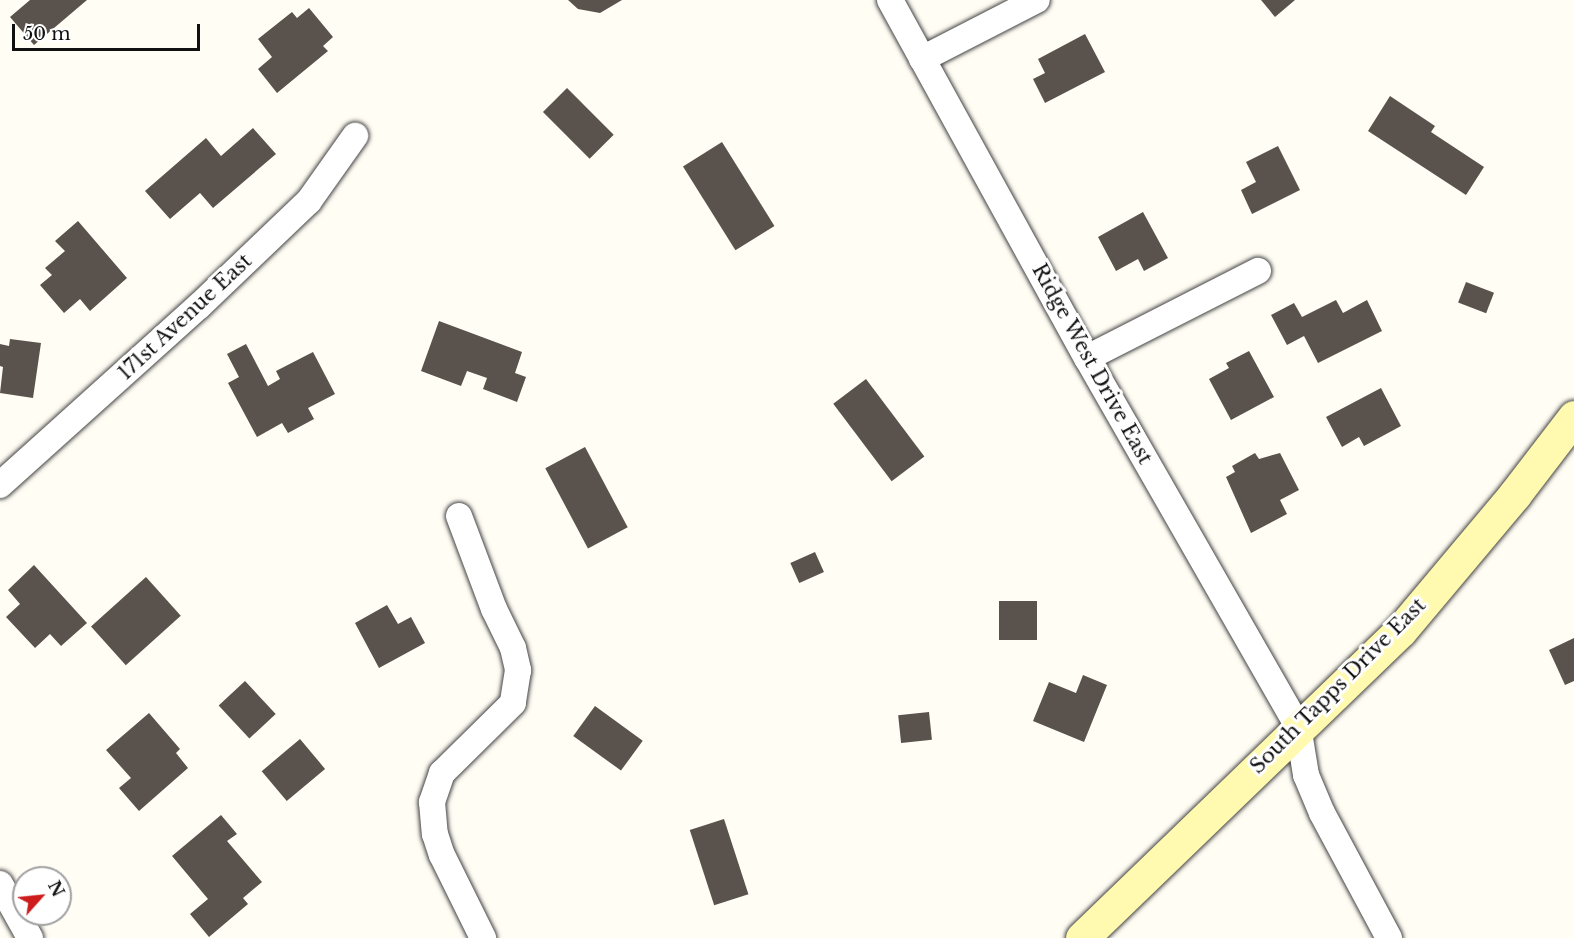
<!DOCTYPE html>
<style>
body{margin:0}
#map{position:relative;width:1574px;height:938px;overflow:hidden;background:#fffdf4;font-family:"Libre Baskerville",serif}
div>[style]{position:absolute}
.building>*{inset:0;background:#5a524c;transform-origin:0 0}
.roads{filter:drop-shadow(0 0 2px #444) drop-shadow(0 0 2px #444)}
.street>*{height:26px;margin:-13px;padding:0 13px;transform-origin:13px;border-radius:13px;background:#fff}
.secondary>*{height:33px;margin:-16.5px;padding:0 16.5px;transform-origin:16.5px;border-radius:16.5px;background:#fffaaf}
span{translate:-50% -50%;white-space:nowrap;text-align:center;line-height:1.15;-webkit-text-stroke:6px #fff;paint-order:stroke}
.street-label{font-size:20px;color:#111}
.north{position:absolute;left:12px;top:866px;width:60px;height:60px;box-sizing:border-box;background:#fff;border:2px solid #a0a0a0;border-radius:50%;rotate:63deg;font-size:16px;font-weight:700;line-height:24px;text-align:center;color:#111}
.north::after{content:'';display:block;margin:auto;width:21px;height:27px;background:#ce1b1b;clip-path:polygon(50% 0,100% 100%,50% 72%,0 100%)}
.scale{position:absolute;left:12px;top:24px;width:188px;height:27px;box-sizing:border-box;border:3px solid #111;border-top:0;padding-left:8px;font-size:18px;line-height:21px;white-space:nowrap;color:#111;-webkit-text-stroke:4px #fff;paint-order:stroke}
</style>
<div id="map">
<div class="building">
<i style="clip-path:polygon(30px 0,87px 0,34px 45px,10px 17px)"></i>
<i style="clip-path:polygon(568px 0,622px 0,600px 13px,578px 9px)"></i>
<i style="clip-path:polygon(1261px 0,1295px 0,1275px 17px)"></i>
<i style="clip-path:polygon(309px 8px,333px 37px,323px 46px,328px 51px,277px 93px,258px 69px,272px 57px,258px 39px,292px 12px,297px 18px)"></i>
<i style="clip-path:polygon(1085px 34px,1105px 72px,1045px 103px,1033px 79px,1045px 73px,1038px 59px)"></i>
<i style="left:567px;top:88px;width:66px;height:34px;rotate:45deg"></i>
<i style="clip-path:polygon(1390px 96px,1435px 126px,1431px 132px,1484px 167px,1466px 195px,1368px 131px)"></i>
<i style="clip-path:polygon(253px 128px,276px 154px,213px 208px,200px 193px,170px 219px,145px 191px,206px 138px,221px 156px)"></i>
<i style="left:722px;top:142px;width:99px;height:46px;rotate:58deg"></i>
<i style="clip-path:polygon(1278px 146px,1300px 190px,1252px 214px,1241px 190px,1256px 182px,1246px 162px)"></i>
<i style="clip-path:polygon(1143px 212px,1168px 258px,1144px 271px,1138px 259px,1116px 271px,1098px 237px)"></i>
<i style="clip-path:polygon(78px 221px,127px 278px,90px 311px,80px 299px,64px 313px,40px 285px,52px 275px,45px 268px,65px 251px,55px 241px)"></i>
<i style="left:1466px;top:282px;width:30px;height:22px;rotate:21deg"></i>
<i style="clip-path:polygon(1336px 300px,1343px 313px,1367px 300px,1382px 331px,1318px 363px,1304px 336px,1287px 345px,1271px 315px,1294px 303px,1302px 317px)"></i>
<i style="clip-path:polygon(439px 321px,522px 352px,515px 373px,526px 377px,517px 402px,483px 389px,487px 378px,467px 371px,461px 386px,421px 371px)"></i>
<i style="clip-path:polygon(10px 339px,41px 343px,33px 398px,0 393px,3px 367px,0 366px,0 344px,9px 346px)"></i>
<i style="clip-path:polygon(246px 344px,268px 386px,280px 379px,276px 371px,313px 352px,335px 394px,308px 408px,314px 419px,288px 433px,282px 423px,257px 437px,228px 383px,239px 377px,227px 354px)"></i>
<i style="clip-path:polygon(1249px 351px,1274px 397px,1231px 420px,1209px 379px,1229px 368px,1226px 363px)"></i>
<i style="left:866px;top:379px;width:97px;height:41px;rotate:53deg"></i>
<i style="clip-path:polygon(1381px 388px,1401px 426px,1364px 446px,1359px 437px,1342px 447px,1326px 417px)"></i>
<i style="left:585px;top:447px;width:91px;height:45px;rotate:62deg"></i>
<i style="clip-path:polygon(1255px 453px,1259px 459px,1280px 453px,1299px 490px,1280px 500px,1287px 514px,1251px 533px,1226px 477px,1235px 472px,1232px 466px)"></i>
<i style="left:815px;top:552px;width:22px;height:27px;rotate:66deg"></i>
<i style="clip-path:polygon(34px 565px,87px 623px,61px 646px,50px 634px,35px 648px,6px 617px,20px 604px,8px 590px)"></i>
<i style="left:146px;top:577px;width:52px;height:74px;rotate:48deg"></i>
<i style="left:999px;top:601px;width:38px;height:39px"></i>
<i style="clip-path:polygon(387px 605px,398px 624px,411px 617px,425px 643px,379px 668px,355px 623px)"></i>
<i style="clip-path:polygon(1574px 638px,1574px 681px,1565px 685px,1549px 650px)"></i>
<i style="clip-path:polygon(1083px 675px,1107px 685px,1084px 742px,1033px 721px,1049px 682px,1076px 693px)"></i>
<i style="left:245px;top:681px;width:45px;height:36px;rotate:47deg"></i>
<i style="left:595px;top:706px;width:59px;height:37px;rotate:36deg"></i>
<i style="left:929px;top:712px;width:28px;height:31px;rotate:84deg"></i>
<i style="clip-path:polygon(149px 713px,180px 749px,176px 753px,188px 768px,139px 811px,119px 788px,131px 778px,106px 750px)"></i>
<i style="left:300px;top:739px;width:39px;height:50px;rotate:50deg"></i>
<i style="clip-path:polygon(221px 815px,237px 834px,227px 841px,262px 882px,243px 898px,248px 904px,209px 937px,190px 914px,208px 899px,172px 856px)"></i>
<i style="left:724px;top:819px;width:79px;height:36px;rotate:72deg"></i>
</div>
<div class="roads">
<div class="street">
<i style="left:890px;top:0;width:409px;rotate:61.2deg"></i>
<i style="left:1087px;top:358px;width:424px;rotate:60.2deg"></i>
<i style="left:1298px;top:726px;width:50px;rotate:80.7deg"></i>
<i style="left:1306px;top:775px;width:41px;rotate:67.2deg"></i>
<i style="left:1322px;top:813px;width:142px;rotate:61.8deg"></i>
<i style="left:922px;top:59px;width:129px;rotate:-27.2deg"></i>
<i style="left:1087px;top:358px;width:192px;rotate:-27deg"></i>
<i style="left:0;top:485px;width:268px;rotate:-42deg"></i>
<i style="left:199px;top:306px;width:152px;rotate:-43.7deg"></i>
<i style="left:309px;top:201px;width:80px;rotate:-54.7deg"></i>
<i style="left:459px;top:516px;width:99px;rotate:69.4deg"></i>
<i style="left:494px;top:609px;width:43px;rotate:64deg"></i>
<i style="left:513px;top:648px;width:23px;rotate:77deg"></i>
<i style="left:518px;top:670px;width:33px;rotate:99deg"></i>
<i style="left:513px;top:703px;width:100px;rotate:135.4deg"></i>
<i style="left:442px;top:773px;width:31px;rotate:109deg"></i>
<i style="left:432px;top:802px;width:32px;rotate:85deg"></i>
<i style="left:435px;top:834px;width:22px;rotate:72deg"></i>
<i style="left:442px;top:855px;width:93px;rotate:63.7deg"></i>
<i style="left:0;top:884px;width:62px;rotate:60.9deg"></i>
</div>
<div class="secondary">
<i style="left:1082px;top:938px;width:443px;rotate:-44deg"></i>
<i style="left:1401px;top:630px;width:177px;rotate:-50deg"></i>
<i style="left:1515px;top:494px;width:97px;rotate:-52.5deg"></i>
</div>
</div>
<div class="street-label">
<span style="left:185px;top:317px;rotate:-43deg">171st Avenue East</span>
<span style="left:1092px;top:364px;rotate:61deg">Ridge West Drive East</span>
<span style="left:1338px;top:686px;rotate:-45deg">South Tapps Drive East</span>
</div>
<div class="north">N</div>
<div class="scale">50 m</div>
</div>
